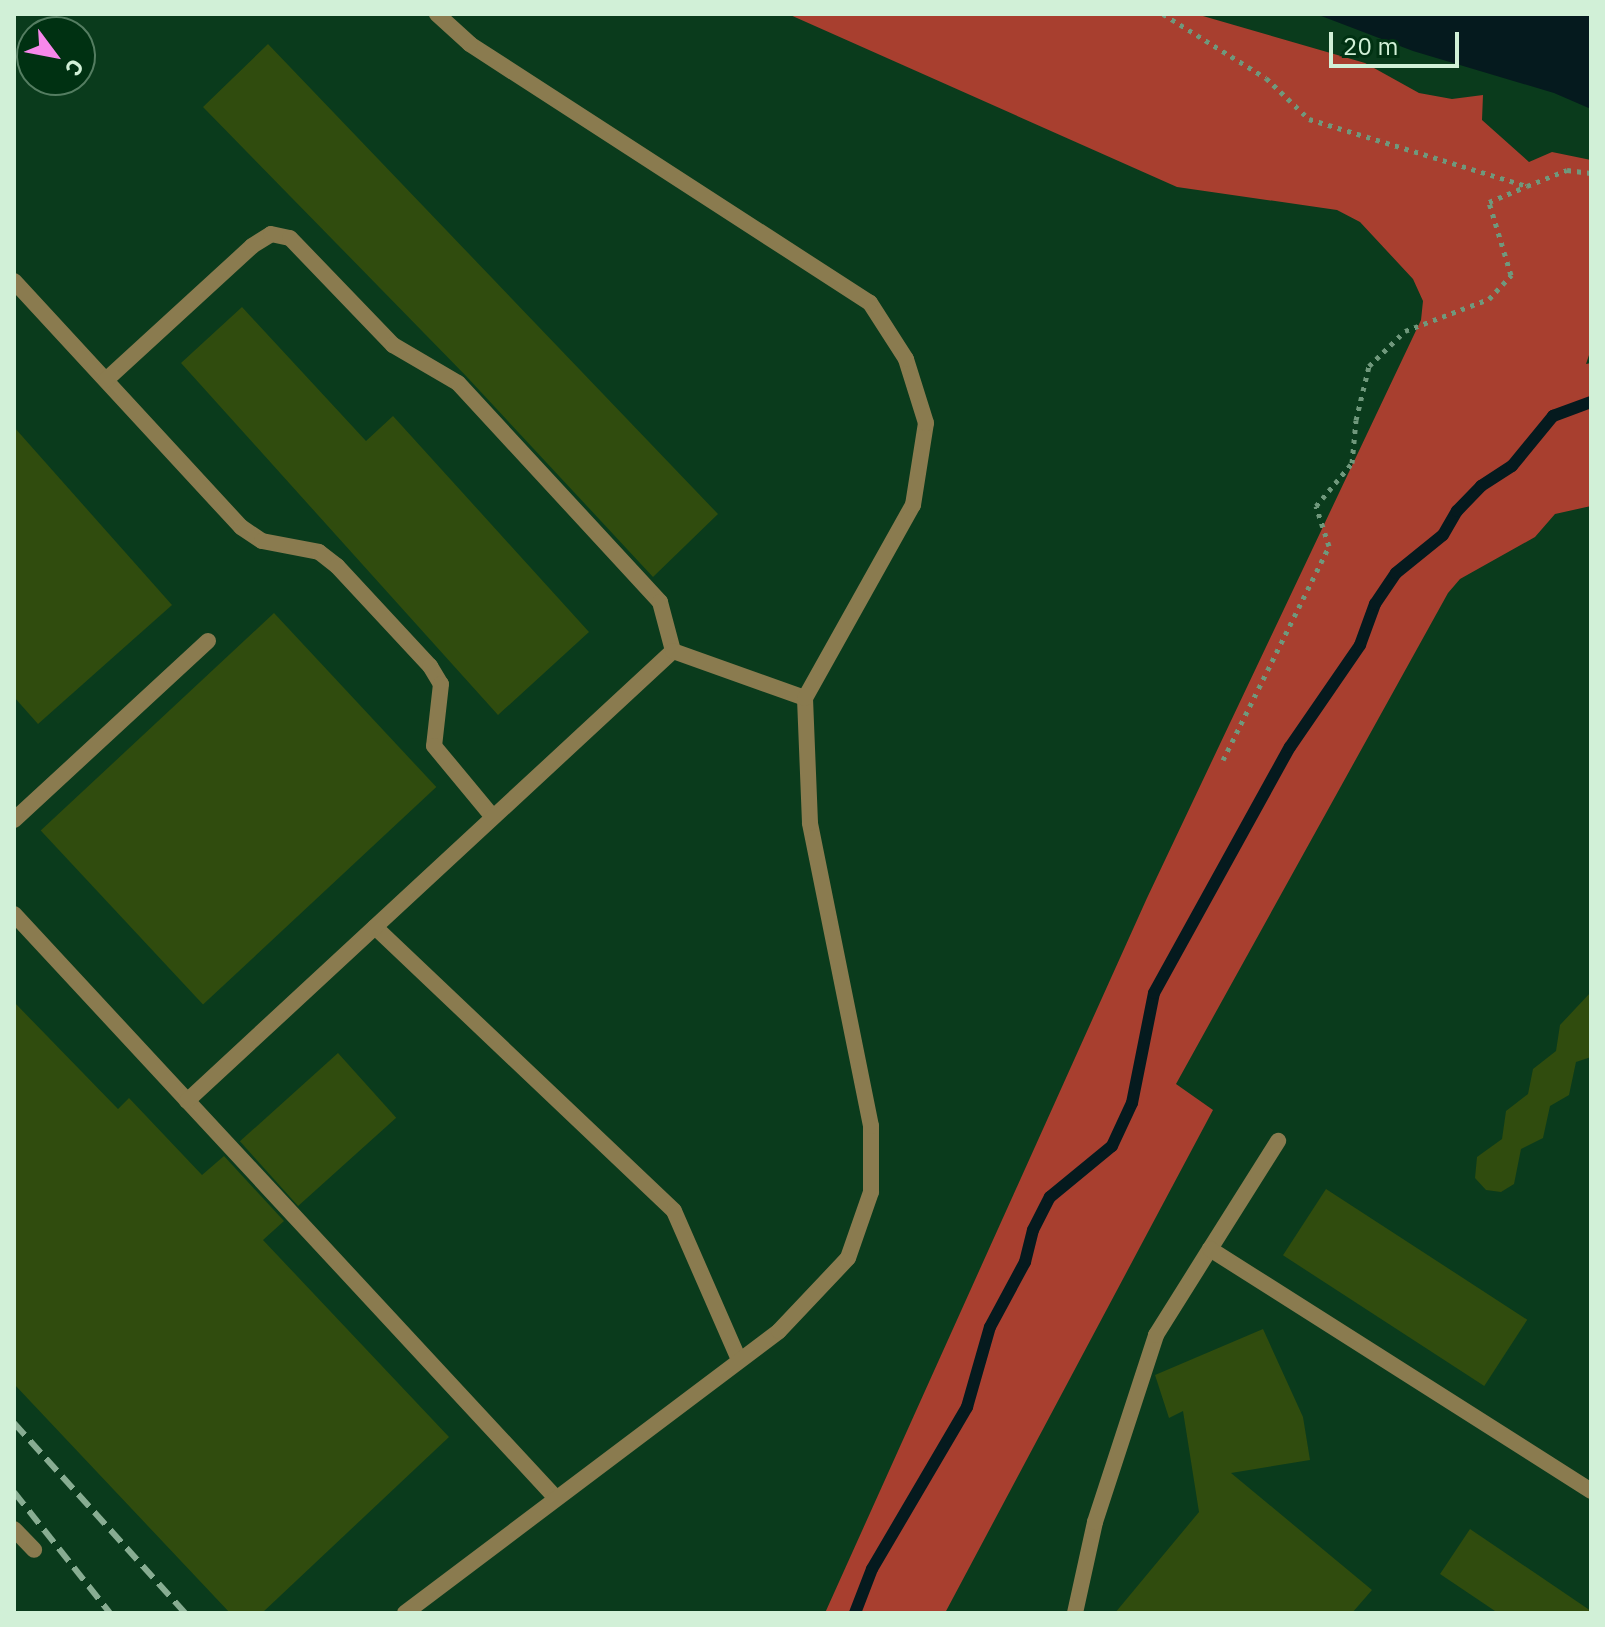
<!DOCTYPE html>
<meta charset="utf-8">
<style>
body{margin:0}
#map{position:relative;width:1605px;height:1627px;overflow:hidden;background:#0a3b1c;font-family:"IBM Plex Sans",sans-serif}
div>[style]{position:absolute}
.forest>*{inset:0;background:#a83f2f}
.water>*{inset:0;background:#051a1e}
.stream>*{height:12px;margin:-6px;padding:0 6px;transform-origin:6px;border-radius:6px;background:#051a1e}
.building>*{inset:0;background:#304c0e;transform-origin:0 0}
.path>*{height:5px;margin-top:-2.5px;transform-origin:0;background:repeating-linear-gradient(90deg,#70987c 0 4px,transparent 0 10px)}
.service>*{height:16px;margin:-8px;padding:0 8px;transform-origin:8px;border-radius:8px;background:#8a7b4f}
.rail>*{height:6px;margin-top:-3px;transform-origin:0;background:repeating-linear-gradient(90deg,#88ad92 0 16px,transparent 0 24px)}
span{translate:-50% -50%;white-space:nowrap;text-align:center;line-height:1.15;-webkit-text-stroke:6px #003112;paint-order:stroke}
.frame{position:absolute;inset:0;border:16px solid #d1f0d7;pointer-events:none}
.north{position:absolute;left:16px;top:16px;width:80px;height:80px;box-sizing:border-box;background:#003112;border:2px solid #547d61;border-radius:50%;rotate:122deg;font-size:22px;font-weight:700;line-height:32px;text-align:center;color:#d1f0d7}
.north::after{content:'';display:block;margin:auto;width:28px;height:36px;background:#f788eb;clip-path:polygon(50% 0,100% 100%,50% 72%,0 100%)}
.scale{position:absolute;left:1329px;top:32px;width:130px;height:36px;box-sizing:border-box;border:4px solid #d1f0d7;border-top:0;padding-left:10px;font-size:24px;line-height:28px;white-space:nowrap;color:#d1f0d7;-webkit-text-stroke:6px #003112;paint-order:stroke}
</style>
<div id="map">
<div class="forest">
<i style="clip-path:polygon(788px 14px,1196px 14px,1365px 63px,1419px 93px,1452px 99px,1483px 95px,1482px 120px,1529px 162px,1552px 152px,1591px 160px,1591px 349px,1586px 364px,1591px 363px,1591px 506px,1555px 514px,1535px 537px,1460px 579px,1448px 593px,1176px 1084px,1213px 1110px,945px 1613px,825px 1613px,1147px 898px,1421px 320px,1423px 301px,1413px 279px,1360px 222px,1337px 210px,1177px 187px)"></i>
</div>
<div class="water">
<i style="clip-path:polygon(1316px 14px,1591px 14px,1591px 109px,1554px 93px,1413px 51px)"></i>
</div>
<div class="stream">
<i style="left:855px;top:1613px;width:47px;rotate:-68.9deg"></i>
<i style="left:872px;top:1569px;width:188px;rotate:-59.6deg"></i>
<i style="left:967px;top:1407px;width:83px;rotate:-74deg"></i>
<i style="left:990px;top:1327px;width:74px;rotate:-61.7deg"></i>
<i style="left:1025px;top:1262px;width:33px;rotate:-76deg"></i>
<i style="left:1033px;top:1230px;width:37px;rotate:-63deg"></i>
<i style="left:1050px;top:1197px;width:80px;rotate:-39.4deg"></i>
<i style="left:1112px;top:1146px;width:47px;rotate:-65.1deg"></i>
<i style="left:1132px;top:1103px;width:112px;rotate:-78.7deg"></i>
<i style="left:1154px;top:993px;width:281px;rotate:-61.1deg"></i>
<i style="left:1290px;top:747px;width:124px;rotate:-55.5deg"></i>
<i style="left:1360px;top:645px;width:44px;rotate:-69.9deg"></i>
<i style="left:1375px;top:604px;width:37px;rotate:-56deg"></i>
<i style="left:1396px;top:573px;width:60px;rotate:-39deg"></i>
<i style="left:1443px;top:535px;width:28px;rotate:-60deg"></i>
<i style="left:1457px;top:511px;width:35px;rotate:-46deg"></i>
<i style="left:1481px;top:486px;width:37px;rotate:-33deg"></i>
<i style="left:1512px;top:466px;width:65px;rotate:-50.6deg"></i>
<i style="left:1553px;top:416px;width:40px;rotate:-20.2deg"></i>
</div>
<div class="building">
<i style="clip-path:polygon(268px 44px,718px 514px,653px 577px,466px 376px,203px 107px)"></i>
<i style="clip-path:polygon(242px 307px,366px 441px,393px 416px,589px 632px,498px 715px,181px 363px)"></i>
<i style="clip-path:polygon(14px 427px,172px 605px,38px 724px,14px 697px)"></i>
<i style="left:274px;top:613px;width:238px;height:319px;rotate:47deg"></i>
<i style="clip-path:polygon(1591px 992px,1591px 1057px,1576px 1062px,1569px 1095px,1550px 1106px,1543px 1138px,1521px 1149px,1514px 1184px,1501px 1192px,1486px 1190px,1475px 1178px,1477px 1157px,1502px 1139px,1506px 1111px,1528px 1094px,1533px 1069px,1556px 1051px,1560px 1025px)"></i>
<i style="clip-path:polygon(14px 1002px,118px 1109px,129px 1098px,202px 1175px,224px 1156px,284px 1221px,263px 1240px,449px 1437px,262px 1613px,230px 1613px,14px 1384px)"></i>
<i style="left:338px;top:1053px;width:87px;height:132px;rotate:48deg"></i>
<i style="left:1326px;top:1189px;width:240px;height:79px;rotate:33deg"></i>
<i style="clip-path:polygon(1263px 1329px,1303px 1417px,1310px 1460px,1231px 1473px,1372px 1590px,1352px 1613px,1115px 1613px,1199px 1512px,1183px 1411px,1169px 1418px,1155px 1375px)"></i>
<i style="clip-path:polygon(1470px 1529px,1591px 1611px,1591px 1613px,1498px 1613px,1440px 1574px)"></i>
</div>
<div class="path">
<i style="left:1163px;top:14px;width:121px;rotate:31.9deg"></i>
<i style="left:1266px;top:78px;width:59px;rotate:43.6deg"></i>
<i style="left:1309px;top:119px;width:228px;rotate:17.1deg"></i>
<i style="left:1527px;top:186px;width:43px;rotate:-21.8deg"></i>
<i style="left:1567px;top:170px;width:24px;rotate:7deg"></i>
<i style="left:1223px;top:760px;width:239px;rotate:-63.6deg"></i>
<i style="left:1329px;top:546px;width:42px;rotate:-108deg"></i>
<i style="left:1316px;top:506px;width:56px;rotate:-50.1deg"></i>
<i style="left:1352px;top:463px;width:43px;rotate:-84.7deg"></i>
<i style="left:1356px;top:420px;width:56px;rotate:-76.5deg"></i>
<i style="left:1369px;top:366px;width:50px;rotate:-44.2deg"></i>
<i style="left:1405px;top:331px;width:90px;rotate:-20.9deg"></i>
<i style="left:1489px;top:299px;width:33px;rotate:-47deg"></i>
<i style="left:1511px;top:275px;width:76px;rotate:-106.8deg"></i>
<i style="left:1489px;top:202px;width:41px;rotate:-22.8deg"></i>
</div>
<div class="service">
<i style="left:14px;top:281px;width:335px;rotate:47.3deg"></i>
<i style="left:241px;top:527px;width:25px;rotate:34deg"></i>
<i style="left:262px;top:541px;width:58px;rotate:10.9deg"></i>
<i style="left:319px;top:552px;width:23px;rotate:38deg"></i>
<i style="left:337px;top:566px;width:137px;rotate:47.1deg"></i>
<i style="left:430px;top:666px;width:21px;rotate:59deg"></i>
<i style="left:441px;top:684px;width:62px;rotate:96.4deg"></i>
<i style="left:434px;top:746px;width:92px;rotate:50.3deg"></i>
<i style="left:106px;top:380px;width:198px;rotate:-42.5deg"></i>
<i style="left:252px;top:246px;width:22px;rotate:-32deg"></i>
<i style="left:271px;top:234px;width:19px;rotate:12deg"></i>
<i style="left:290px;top:238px;width:149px;rotate:46.1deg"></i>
<i style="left:393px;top:345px;width:75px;rotate:30.3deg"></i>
<i style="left:458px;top:383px;width:298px;rotate:47.3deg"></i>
<i style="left:660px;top:602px;width:51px;rotate:75.1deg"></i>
<i style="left:14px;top:820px;width:264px;rotate:-42.7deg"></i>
<i style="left:14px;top:914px;width:795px;rotate:47.14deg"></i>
<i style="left:375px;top:927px;width:412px;rotate:43.5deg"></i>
<i style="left:674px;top:1211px;width:163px;rotate:66.4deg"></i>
<i style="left:187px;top:1101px;width:662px;rotate:-42.8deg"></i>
<i style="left:673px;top:651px;width:140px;rotate:19.6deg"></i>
<i style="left:1210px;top:1249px;width:128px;rotate:-57.8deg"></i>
<i style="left:14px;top:1529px;width:29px;rotate:46deg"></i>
<i style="left:405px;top:1613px;width:468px;rotate:-37deg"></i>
<i style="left:779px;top:1331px;width:100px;rotate:-46.6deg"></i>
<i style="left:848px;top:1258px;width:70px;rotate:-70.8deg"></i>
<i style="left:871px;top:1192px;width:66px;rotate:-90deg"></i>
<i style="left:871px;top:1126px;width:309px;rotate:-101.4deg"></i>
<i style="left:810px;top:823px;width:125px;rotate:-92.3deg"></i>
<i style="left:805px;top:698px;width:221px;rotate:-60.8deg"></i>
<i style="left:913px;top:505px;width:83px;rotate:-81deg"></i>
<i style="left:926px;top:423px;width:67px;rotate:-107.4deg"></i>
<i style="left:906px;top:359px;width:67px;rotate:-122.7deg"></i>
<i style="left:870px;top:303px;width:477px;rotate:-147.1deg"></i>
<i style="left:470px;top:44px;width:45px;rotate:-137.7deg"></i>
<i style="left:1075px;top:1613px;width:93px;rotate:-77.6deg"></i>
<i style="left:1095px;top:1522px;width:197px;rotate:-71.9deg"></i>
<i style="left:1156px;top:1335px;width:102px;rotate:-57.9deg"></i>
<i style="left:1210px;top:1249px;width:451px;rotate:32.4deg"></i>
</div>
<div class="rail">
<i style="left:14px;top:1423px;width:256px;rotate:48deg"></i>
<i style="left:14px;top:1492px;width:154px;rotate:51.6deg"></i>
</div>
<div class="frame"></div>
<div class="north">С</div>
<div class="scale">20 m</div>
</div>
